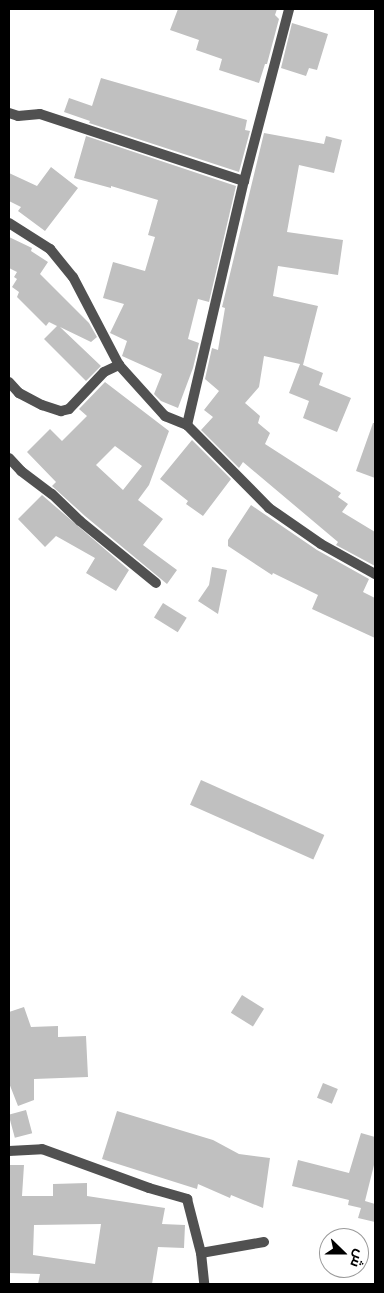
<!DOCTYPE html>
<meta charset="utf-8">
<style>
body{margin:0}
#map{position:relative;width:384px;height:1293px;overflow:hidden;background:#fff;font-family:"Alegreya Sans",Cairo,sans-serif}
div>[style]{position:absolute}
.building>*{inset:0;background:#c0c0c0;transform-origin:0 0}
.minor>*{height:10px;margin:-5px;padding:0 5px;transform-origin:5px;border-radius:5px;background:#515151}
span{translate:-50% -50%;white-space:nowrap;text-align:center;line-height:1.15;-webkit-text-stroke:4.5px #fff;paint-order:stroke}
.frame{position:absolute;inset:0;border:10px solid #000;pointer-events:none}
.north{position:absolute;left:319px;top:1228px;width:50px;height:50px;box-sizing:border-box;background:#fff;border:1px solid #999;border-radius:50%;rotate:112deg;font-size:14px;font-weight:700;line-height:20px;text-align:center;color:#000}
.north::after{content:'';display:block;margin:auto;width:18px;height:22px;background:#000;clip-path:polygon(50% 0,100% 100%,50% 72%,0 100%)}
</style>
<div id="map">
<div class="building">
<i style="clip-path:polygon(178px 9px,277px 9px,275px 15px,279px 19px,267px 64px,265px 64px,259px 83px,219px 70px,222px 59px,196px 50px,199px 40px,170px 30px)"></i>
<i style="clip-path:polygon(292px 23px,328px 34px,317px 70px,309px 68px,306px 76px,281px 68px)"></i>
<i style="clip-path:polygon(101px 78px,247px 120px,245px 130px,250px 131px,239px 172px,89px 123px,90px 121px,64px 112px,69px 98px,92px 106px)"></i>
<i style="clip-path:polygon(264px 133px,324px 144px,326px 136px,342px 140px,334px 173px,299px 165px,287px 232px,343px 240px,338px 275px,278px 266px,273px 296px,318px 306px,303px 365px,323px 373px,319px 385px,351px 398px,337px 432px,303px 418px,309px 401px,289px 393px,300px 364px,264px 356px,259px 387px,245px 403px,260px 416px,258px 423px,270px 433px,265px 444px,341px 493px,338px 497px,348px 504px,342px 512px,375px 532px,375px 566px,336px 545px,338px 542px,243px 462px,239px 468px,201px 430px,213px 417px,204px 410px,219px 391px,205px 379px,212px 348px,218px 350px,225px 308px,222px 307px)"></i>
<i style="clip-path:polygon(86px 136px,236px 186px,209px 302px,198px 299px,188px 339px,199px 343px,193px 368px,178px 408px,161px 401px,154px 394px,162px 374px,122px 356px,127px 341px,110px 333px,124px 304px,103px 298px,113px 262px,145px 271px,155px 237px,148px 235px,158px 200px,111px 186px,111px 188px,74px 178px)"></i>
<i style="clip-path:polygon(51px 167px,78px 188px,45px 231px,18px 211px,21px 207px,9px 201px,9px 173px,37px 186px)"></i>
<i style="clip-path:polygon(9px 237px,32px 248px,31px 251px,48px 262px,40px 274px,89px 323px,97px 337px,91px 342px,60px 327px,101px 366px,86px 381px,44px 339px,57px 326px,49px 322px,46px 326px,17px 297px,19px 292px,12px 287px,17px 279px,14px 277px,17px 272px,9px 268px)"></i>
<i style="clip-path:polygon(evenodd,105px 382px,169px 431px,149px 485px,138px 500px,163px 519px,143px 545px,177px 570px,167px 584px,85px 516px,52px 486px,56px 482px,27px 452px,50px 429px,62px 441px,87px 416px,79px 409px,105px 382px,115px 446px,142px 466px,123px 490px,96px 465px,115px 446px)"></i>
<i style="clip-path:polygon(373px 423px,375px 423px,375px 478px,356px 471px)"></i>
<i style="clip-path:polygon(192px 440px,231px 479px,203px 516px,186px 504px,188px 501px,160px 479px)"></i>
<i style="clip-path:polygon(42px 495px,129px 570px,116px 591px,86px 573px,95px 558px,56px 536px,45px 547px,18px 519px)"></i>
<i style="clip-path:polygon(251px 505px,317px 550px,369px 579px,363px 592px,375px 598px,375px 638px,312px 609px,318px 595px,273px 573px,272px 575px,228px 546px,228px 540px)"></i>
<i style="clip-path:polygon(212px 567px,227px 570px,218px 614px,198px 601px,209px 585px)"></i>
<i style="left:163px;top:603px;width:28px;height:17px;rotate:32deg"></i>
<i style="left:201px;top:780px;width:135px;height:27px;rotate:24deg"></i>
<i style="left:242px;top:995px;width:26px;height:21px;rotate:32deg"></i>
<i style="clip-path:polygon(24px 1007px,31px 1027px,58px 1026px,58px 1037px,86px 1036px,88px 1077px,34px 1079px,34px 1100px,18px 1106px,9px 1083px,9px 1012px)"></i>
<i style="left:323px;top:1083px;width:16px;height:16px;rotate:22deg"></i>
<i style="left:26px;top:1110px;width:24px;height:18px;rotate:75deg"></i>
<i style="clip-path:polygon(117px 1111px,213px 1140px,239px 1154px,270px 1158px,263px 1208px,231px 1195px,230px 1198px,198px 1184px,197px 1189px,102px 1159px)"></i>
<i style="clip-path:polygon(361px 1133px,375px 1137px,375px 1161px,365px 1201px,375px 1204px,375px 1222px,358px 1218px,361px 1208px,348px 1205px,349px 1200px,292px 1186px,298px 1160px,349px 1173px)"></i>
<i style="clip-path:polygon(evenodd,9px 1165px,24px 1165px,22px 1196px,53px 1196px,53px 1184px,87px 1183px,87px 1196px,165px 1208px,162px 1224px,185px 1225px,184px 1248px,158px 1247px,152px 1284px,38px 1284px,40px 1274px,9px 1273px,9px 1165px,101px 1224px,95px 1264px,33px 1255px,34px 1225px,101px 1224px)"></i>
</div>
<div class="minor">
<i style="left:9px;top:113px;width:9px;rotate:18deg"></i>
<i style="left:18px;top:116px;width:22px;rotate:-5deg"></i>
<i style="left:40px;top:114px;width:215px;rotate:18.2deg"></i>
<i style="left:9px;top:223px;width:49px;rotate:32.4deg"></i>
<i style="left:50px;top:249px;width:36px;rotate:51deg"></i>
<i style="left:73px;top:277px;width:99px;rotate:62.4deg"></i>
<i style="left:119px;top:365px;width:69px;rotate:48deg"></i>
<i style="left:165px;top:416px;width:24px;rotate:22deg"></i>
<i style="left:187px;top:425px;width:117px;rotate:45.3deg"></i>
<i style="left:269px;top:508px;width:63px;rotate:34.7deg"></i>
<i style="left:321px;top:544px;width:62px;rotate:29.1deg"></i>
<i style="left:9px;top:382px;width:15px;rotate:48deg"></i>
<i style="left:19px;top:393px;width:26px;rotate:28deg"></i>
<i style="left:42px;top:405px;width:20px;rotate:18deg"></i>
<i style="left:61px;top:411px;width:8px;rotate:-14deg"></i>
<i style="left:69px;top:409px;width:51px;rotate:-46.6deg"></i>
<i style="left:104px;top:372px;width:17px;rotate:-25deg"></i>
<i style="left:187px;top:425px;width:251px;rotate:-76.9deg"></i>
<i style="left:244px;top:181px;width:178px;rotate:-75.3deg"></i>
<i style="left:9px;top:458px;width:18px;rotate:47deg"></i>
<i style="left:21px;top:471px;width:39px;rotate:37deg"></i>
<i style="left:52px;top:494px;width:39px;rotate:44deg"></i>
<i style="left:80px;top:521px;width:98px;rotate:39.2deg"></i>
<i style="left:9px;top:1151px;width:33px;rotate:-3deg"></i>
<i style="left:42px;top:1149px;width:114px;rotate:20deg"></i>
<i style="left:149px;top:1188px;width:40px;rotate:16deg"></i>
<i style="left:187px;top:1199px;width:56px;rotate:75.5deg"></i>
<i style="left:201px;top:1253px;width:31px;rotate:84deg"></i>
<i style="left:201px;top:1253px;width:64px;rotate:-9.9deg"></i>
</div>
<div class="frame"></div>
<div class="north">ش</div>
</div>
